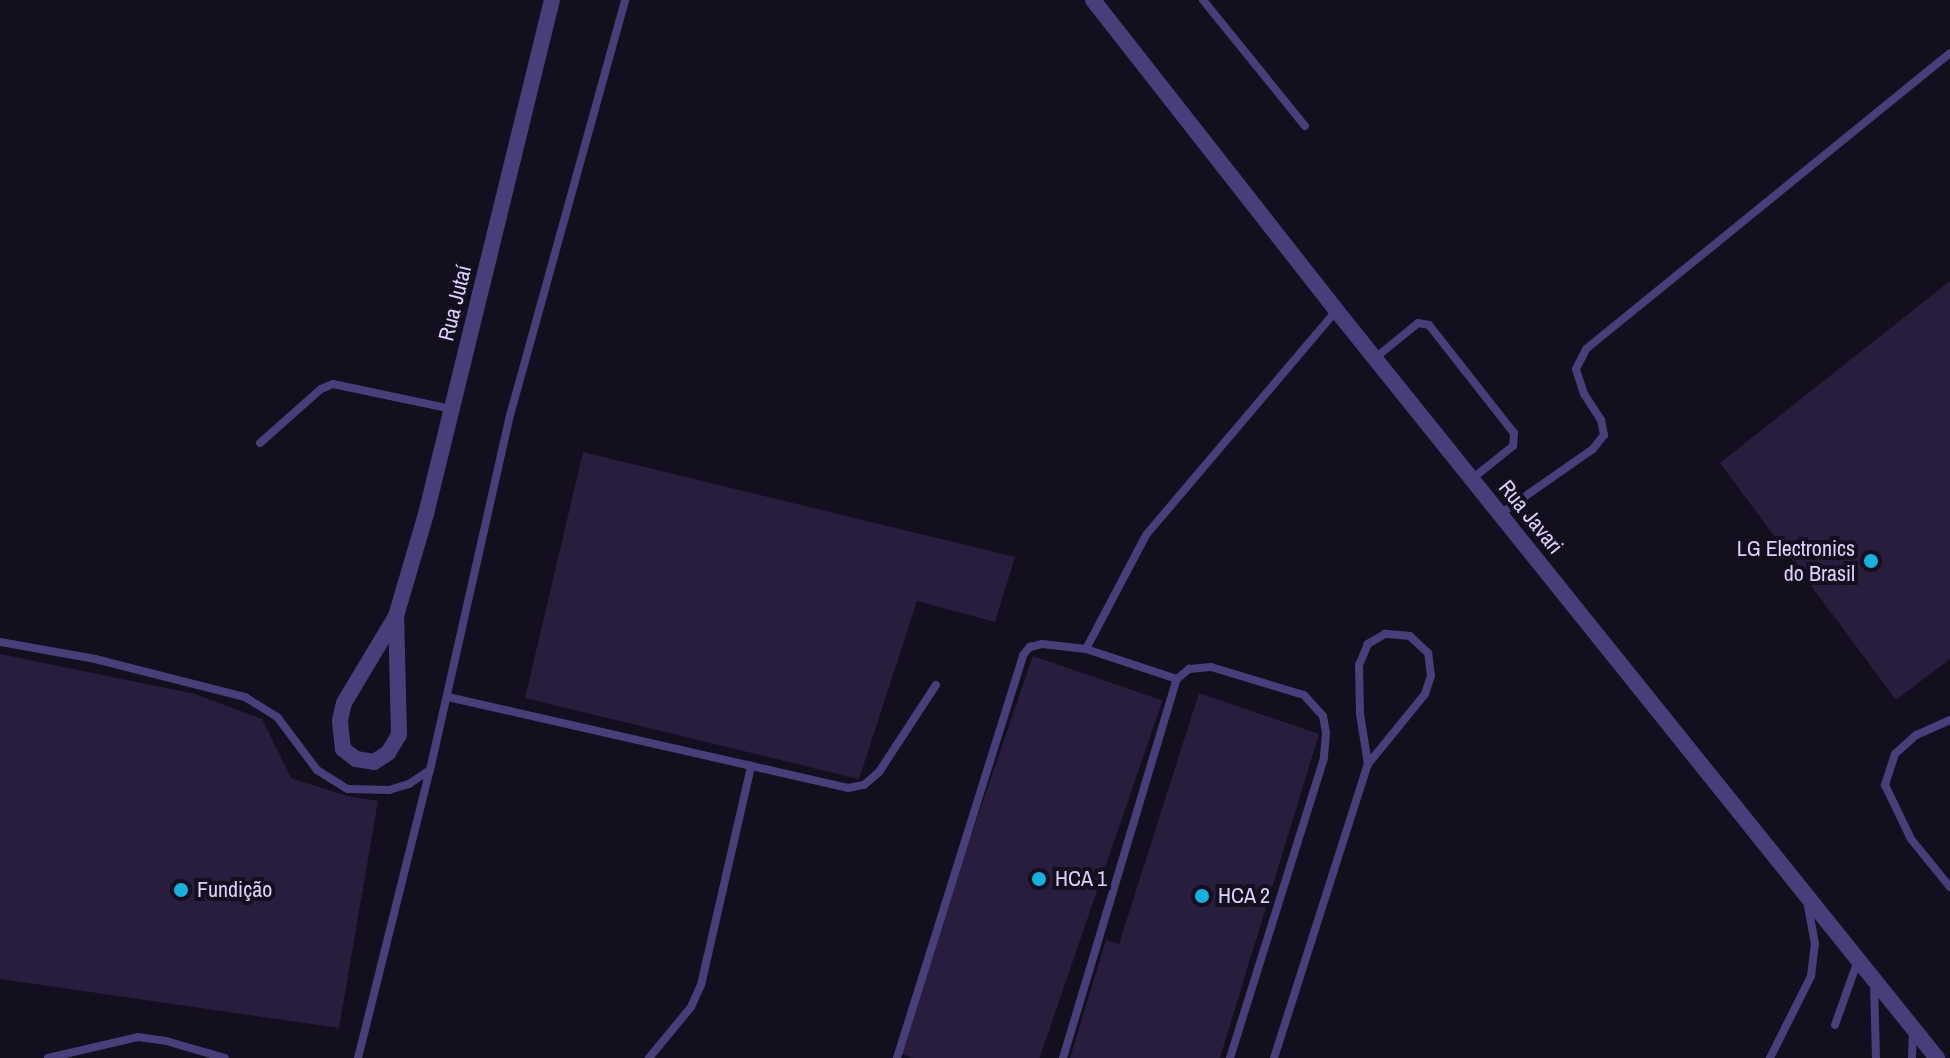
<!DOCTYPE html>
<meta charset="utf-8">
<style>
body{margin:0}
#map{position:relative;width:1950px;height:1058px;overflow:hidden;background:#130f1e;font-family:"Archivo Narrow",sans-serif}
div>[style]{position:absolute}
.building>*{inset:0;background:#281d3d;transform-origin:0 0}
.service>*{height:8px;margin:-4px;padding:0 4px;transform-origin:4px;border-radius:4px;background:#483e79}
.minor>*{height:16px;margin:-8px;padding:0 8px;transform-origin:8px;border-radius:8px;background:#483e79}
.dots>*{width:22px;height:22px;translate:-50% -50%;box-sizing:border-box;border:4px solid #130f1e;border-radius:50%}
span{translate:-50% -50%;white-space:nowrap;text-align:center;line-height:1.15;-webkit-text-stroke:8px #130f1e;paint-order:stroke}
.street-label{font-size:22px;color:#dbd1fa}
.poi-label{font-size:22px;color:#dbd1fa}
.right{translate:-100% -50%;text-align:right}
.left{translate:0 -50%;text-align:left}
</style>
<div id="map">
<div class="building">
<i style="clip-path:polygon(1950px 281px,1950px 659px,1896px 700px,1720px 463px)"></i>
<i style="clip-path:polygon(583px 452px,1015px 557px,995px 622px,917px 601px,859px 779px,525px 698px)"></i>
<i style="clip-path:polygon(0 654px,195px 694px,262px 719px,291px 778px,347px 796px,378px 801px,339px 1028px,0 979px)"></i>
<i style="left:1033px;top:656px;width:137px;height:419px;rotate:19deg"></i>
<i style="clip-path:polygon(1199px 693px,1319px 734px,1220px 1058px,1070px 1058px,1106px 940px,1119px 944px)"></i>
</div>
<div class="service">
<i style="left:1203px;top:0;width:162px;rotate:51deg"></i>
<i style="left:1375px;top:358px;width:55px;rotate:-39.1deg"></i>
<i style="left:1418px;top:323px;width:11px;rotate:10deg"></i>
<i style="left:1429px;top:325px;width:137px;rotate:51.8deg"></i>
<i style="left:1514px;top:433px;width:13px;rotate:94deg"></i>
<i style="left:1513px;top:446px;width:53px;rotate:141.2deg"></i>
<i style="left:260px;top:443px;width:81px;rotate:-41.5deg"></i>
<i style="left:321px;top:389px;width:13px;rotate:-23deg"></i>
<i style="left:333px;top:384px;width:122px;rotate:11.9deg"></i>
<i style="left:1500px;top:514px;width:113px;rotate:-35deg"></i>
<i style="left:1593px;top:449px;width:18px;rotate:-52deg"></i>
<i style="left:1604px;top:435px;width:15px;rotate:-101deg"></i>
<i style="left:1601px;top:420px;width:31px;rotate:-123deg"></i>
<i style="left:1584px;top:394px;width:26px;rotate:-108deg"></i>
<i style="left:1576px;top:369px;width:22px;rotate:-63deg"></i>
<i style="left:1586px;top:349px;width:469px;rotate:-39.1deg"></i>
<i style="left:0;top:642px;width:97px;rotate:10.1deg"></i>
<i style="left:95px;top:659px;width:155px;rotate:14.2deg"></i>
<i style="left:245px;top:697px;width:39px;rotate:32deg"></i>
<i style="left:278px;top:718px;width:65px;rotate:53.1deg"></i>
<i style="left:317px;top:770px;width:36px;rotate:32deg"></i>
<i style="left:348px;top:789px;width:41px;rotate:1.4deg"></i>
<i style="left:389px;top:790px;width:21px;rotate:-17deg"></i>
<i style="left:409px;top:784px;width:25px;rotate:-34deg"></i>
<i style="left:1177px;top:679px;width:16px;rotate:-40deg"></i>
<i style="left:1189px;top:669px;width:22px;rotate:-5deg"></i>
<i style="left:1211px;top:667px;width:97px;rotate:16.8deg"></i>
<i style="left:1304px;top:695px;width:28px;rotate:48deg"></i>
<i style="left:1323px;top:716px;width:17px;rotate:80deg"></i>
<i style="left:1326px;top:733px;width:25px;rotate:95deg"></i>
<i style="left:1324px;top:758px;width:314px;rotate:107.4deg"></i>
<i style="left:448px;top:697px;width:410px;rotate:12.8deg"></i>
<i style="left:848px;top:788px;width:16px;rotate:-11deg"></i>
<i style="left:864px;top:785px;width:20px;rotate:-41deg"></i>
<i style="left:879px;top:772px;width:104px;rotate:-56.8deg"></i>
<i style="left:1950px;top:720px;width:37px;rotate:156deg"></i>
<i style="left:1916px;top:735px;width:28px;rotate:138deg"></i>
<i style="left:1895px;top:754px;width:33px;rotate:108deg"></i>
<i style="left:1885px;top:785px;width:60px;rotate:64.3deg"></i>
<i style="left:1911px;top:839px;width:62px;rotate:50.9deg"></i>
<i style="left:1874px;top:983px;width:75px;rotate:88.5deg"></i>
<i style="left:1835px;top:1025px;width:66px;rotate:-70.5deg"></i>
<i style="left:48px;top:1058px;width:92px;rotate:-13.1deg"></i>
<i style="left:138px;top:1037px;width:28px;rotate:8deg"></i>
<i style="left:166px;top:1041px;width:61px;rotate:16.1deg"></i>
<i style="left:358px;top:1058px;width:297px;rotate:-76deg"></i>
<i style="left:430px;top:770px;width:360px;rotate:-77.3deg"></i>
<i style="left:509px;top:419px;width:435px;rotate:-74.5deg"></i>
<i style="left:649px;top:1058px;width:66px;rotate:-50.5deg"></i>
<i style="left:691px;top:1007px;width:24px;rotate:-66deg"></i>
<i style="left:701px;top:985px;width:225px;rotate:-77.1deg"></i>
<i style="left:897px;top:1058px;width:422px;rotate:-72.6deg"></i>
<i style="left:1023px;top:655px;width:11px;rotate:-49deg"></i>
<i style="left:1030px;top:647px;width:12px;rotate:-14deg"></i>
<i style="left:1042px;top:644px;width:44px;rotate:6.5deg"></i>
<i style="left:1086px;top:649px;width:129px;rotate:-62.2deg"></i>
<i style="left:1146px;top:535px;width:294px;rotate:-49.7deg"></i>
<i style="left:1063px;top:1058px;width:396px;rotate:-73.3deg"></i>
<i style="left:1177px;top:679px;width:96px;rotate:-161.8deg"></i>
<i style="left:1274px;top:1058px;width:309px;rotate:-72.3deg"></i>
<i style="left:1368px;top:764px;width:90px;rotate:-50.8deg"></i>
<i style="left:1425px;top:694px;width:19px;rotate:-72deg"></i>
<i style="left:1431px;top:676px;width:23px;rotate:-97deg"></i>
<i style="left:1428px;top:653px;width:25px;rotate:-137deg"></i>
<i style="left:1410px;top:636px;width:25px;rotate:-175deg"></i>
<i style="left:1385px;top:634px;width:20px;rotate:150deg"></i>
<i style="left:1368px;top:644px;width:23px;rotate:113deg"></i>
<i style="left:1359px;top:665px;width:49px;rotate:88.8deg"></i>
<i style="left:1360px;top:714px;width:51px;rotate:80.9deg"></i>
<i style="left:1770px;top:1058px;width:92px;rotate:-63.4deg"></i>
<i style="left:1811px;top:976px;width:32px;rotate:-83deg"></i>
<i style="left:1815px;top:944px;width:44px;rotate:-100.5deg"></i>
<i style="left:1912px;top:1058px;width:28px;rotate:-88deg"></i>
</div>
<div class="minor">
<i style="left:1093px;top:0;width:394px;rotate:51.9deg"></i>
<i style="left:1336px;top:310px;width:960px;rotate:51.22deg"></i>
<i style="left:396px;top:616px;width:101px;rotate:120.9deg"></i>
<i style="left:344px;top:703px;width:18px;rotate:103deg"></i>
<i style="left:340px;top:721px;width:28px;rotate:84deg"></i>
<i style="left:343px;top:749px;width:16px;rotate:38deg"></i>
<i style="left:356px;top:759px;width:18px;rotate:9deg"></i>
<i style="left:374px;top:762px;width:17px;rotate:-33deg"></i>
<i style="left:388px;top:753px;width:21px;rotate:-59deg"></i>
<i style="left:399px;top:735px;width:119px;rotate:-91.4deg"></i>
<i style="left:396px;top:616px;width:106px;rotate:-73.6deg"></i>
<i style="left:426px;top:514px;width:529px;rotate:-76.23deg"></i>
</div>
<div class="dots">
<i style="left:1871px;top:561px;background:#18b1df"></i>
<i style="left:1039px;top:879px;background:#18b1df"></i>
<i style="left:181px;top:890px;background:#18b1df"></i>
<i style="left:1202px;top:896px;background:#18b1df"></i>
</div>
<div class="street-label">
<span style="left:455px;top:303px;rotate:-76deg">Rua Jutaí</span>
<span style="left:1531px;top:517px;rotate:51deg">Rua Javari</span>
</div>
<div class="poi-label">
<span class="right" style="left:1855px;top:561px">LG Electronics<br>do Brasil</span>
<span class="left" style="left:1055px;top:879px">HCA 1</span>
<span class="left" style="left:197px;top:890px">Fundição</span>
<span class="left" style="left:1218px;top:896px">HCA 2</span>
</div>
</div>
